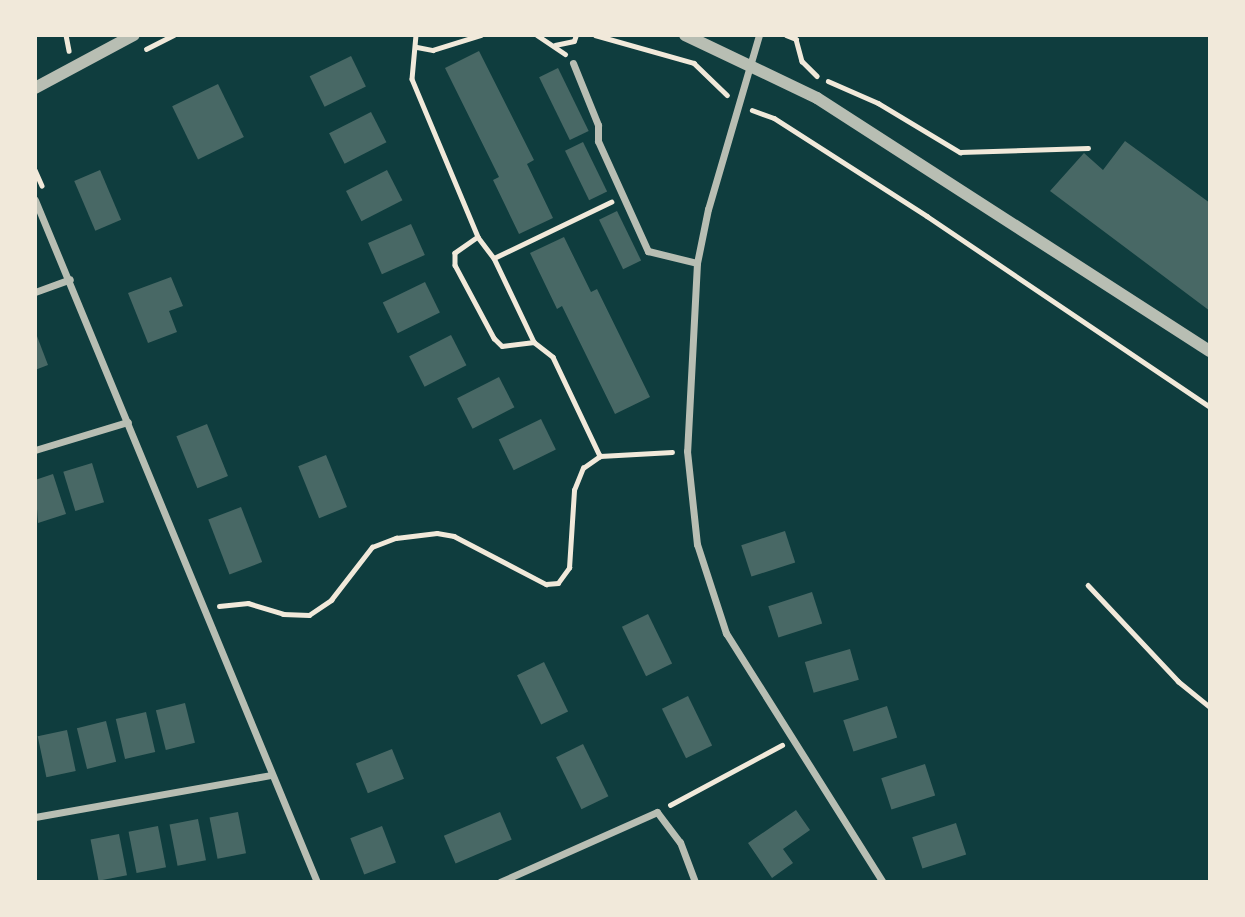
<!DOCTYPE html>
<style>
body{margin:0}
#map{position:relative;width:1245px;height:917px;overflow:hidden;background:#0f3d3e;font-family:Roboto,sans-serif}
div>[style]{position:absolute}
.building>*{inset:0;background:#486865;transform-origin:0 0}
.path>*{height:4.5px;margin:-2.25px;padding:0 2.25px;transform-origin:2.25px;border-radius:2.25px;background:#f1e9da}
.minor>*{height:7px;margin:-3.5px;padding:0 3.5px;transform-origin:3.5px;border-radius:3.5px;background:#b8beb3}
.tertiary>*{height:12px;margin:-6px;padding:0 6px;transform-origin:6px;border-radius:6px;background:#b8beb3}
span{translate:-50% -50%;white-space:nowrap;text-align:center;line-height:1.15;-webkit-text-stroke:7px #f1e9da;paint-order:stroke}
.frame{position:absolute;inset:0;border:37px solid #f1e9da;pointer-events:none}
</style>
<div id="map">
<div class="building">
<i style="clip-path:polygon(479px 51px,534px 160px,527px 164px,553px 218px,519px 234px,493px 180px,499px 177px,445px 68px)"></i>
<i style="left:351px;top:56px;width:34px;height:46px;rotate:64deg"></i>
<i style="left:558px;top:68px;width:70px;height:21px;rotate:64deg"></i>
<i style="left:218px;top:84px;width:59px;height:51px;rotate:64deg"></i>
<i style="left:371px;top:112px;width:34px;height:47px;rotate:63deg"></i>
<i style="clip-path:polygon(1125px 141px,1210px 203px,1210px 311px,1050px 191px,1084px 153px,1103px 170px)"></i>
<i style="left:583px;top:142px;width:55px;height:20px;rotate:64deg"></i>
<i style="left:100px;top:170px;width:54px;height:28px;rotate:67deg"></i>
<i style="left:387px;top:170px;width:34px;height:46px;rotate:63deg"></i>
<i style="left:617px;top:211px;width:55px;height:20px;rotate:64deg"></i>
<i style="left:411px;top:224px;width:34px;height:47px;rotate:66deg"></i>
<i style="clip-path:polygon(564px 237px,591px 292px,597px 289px,650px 397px,615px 414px,562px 306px,557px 309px,530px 253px)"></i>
<i style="clip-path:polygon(171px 277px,183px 306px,169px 311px,177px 332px,148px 343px,128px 293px)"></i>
<i style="left:425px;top:282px;width:34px;height:47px;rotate:64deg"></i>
<i style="clip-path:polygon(35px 331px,48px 365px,35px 370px)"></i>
<i style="left:451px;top:335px;width:34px;height:47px;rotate:63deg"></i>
<i style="left:499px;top:377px;width:34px;height:47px;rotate:63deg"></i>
<i style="left:541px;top:419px;width:34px;height:47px;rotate:64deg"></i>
<i style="left:207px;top:424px;width:56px;height:33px;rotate:68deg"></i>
<i style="left:326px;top:455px;width:56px;height:30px;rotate:68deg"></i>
<i style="left:92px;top:463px;width:41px;height:30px;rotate:73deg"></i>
<i style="clip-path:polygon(53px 474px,66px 514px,38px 523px,35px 480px)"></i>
<i style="left:241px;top:507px;width:59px;height:35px;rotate:69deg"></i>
<i style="left:785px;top:531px;width:33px;height:46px;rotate:72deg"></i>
<i style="left:812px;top:592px;width:33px;height:46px;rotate:72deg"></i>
<i style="left:648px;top:614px;width:55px;height:29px;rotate:64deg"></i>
<i style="left:850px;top:649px;width:32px;height:47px;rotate:74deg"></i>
<i style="left:544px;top:662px;width:55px;height:30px;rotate:64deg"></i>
<i style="left:688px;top:696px;width:55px;height:29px;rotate:64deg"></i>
<i style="left:185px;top:703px;width:41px;height:30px;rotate:76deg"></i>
<i style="left:887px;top:706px;width:33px;height:46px;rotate:72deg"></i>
<i style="left:146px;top:712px;width:41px;height:31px;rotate:77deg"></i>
<i style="left:106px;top:721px;width:42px;height:30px;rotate:76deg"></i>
<i style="left:67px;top:730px;width:42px;height:30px;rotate:78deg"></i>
<i style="left:583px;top:744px;width:58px;height:30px;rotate:64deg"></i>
<i style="left:392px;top:749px;width:32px;height:39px;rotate:68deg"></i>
<i style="left:925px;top:764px;width:33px;height:46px;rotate:72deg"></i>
<i style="clip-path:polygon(796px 810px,810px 830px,783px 849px,793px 863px,772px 878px,748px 843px)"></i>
<i style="left:238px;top:812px;width:42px;height:29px;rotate:79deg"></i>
<i style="left:500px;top:812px;width:30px;height:61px;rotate:67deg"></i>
<i style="left:198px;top:819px;width:42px;height:29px;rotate:79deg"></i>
<i style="left:956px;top:823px;width:33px;height:46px;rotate:72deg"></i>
<i style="left:158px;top:826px;width:42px;height:30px;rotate:79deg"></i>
<i style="left:382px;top:826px;width:39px;height:34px;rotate:69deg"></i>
<i style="left:119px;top:834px;width:42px;height:29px;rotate:79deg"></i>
</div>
<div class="path">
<i style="left:66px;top:35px;width:16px;rotate:79deg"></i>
<i style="left:416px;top:35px;width:44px;rotate:95.2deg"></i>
<i style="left:412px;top:79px;width:171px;rotate:67.3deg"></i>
<i style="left:478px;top:237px;width:26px;rotate:53deg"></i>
<i style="left:494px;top:258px;width:130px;rotate:-25.6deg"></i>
<i style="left:537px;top:35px;width:34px;rotate:34deg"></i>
<i style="left:595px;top:35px;width:103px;rotate:15.8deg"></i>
<i style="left:694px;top:63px;width:46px;rotate:44.1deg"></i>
<i style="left:786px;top:35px;width:11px;rotate:22deg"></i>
<i style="left:796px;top:39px;width:23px;rotate:75deg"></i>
<i style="left:802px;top:61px;width:21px;rotate:45deg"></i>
<i style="left:555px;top:45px;width:19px;rotate:-12deg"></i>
<i style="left:574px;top:41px;width:6px;rotate:-72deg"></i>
<i style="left:417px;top:47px;width:16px;rotate:11deg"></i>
<i style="left:433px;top:50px;width:50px;rotate:-17.4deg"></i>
<i style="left:146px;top:49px;width:31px;rotate:-27deg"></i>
<i style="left:828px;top:81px;width:55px;rotate:23.7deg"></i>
<i style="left:878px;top:103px;width:96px;rotate:30.9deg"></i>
<i style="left:960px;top:152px;width:128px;rotate:-1.8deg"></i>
<i style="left:752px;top:110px;width:23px;rotate:20deg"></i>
<i style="left:774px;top:118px;width:182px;rotate:32.6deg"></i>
<i style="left:927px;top:216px;width:341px;rotate:34deg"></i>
<i style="left:35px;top:170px;width:17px;rotate:66deg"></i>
<i style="left:478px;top:237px;width:28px;rotate:145deg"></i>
<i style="left:455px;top:253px;width:12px;rotate:90deg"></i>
<i style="left:455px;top:265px;width:83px;rotate:61.9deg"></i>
<i style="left:494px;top:338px;width:11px;rotate:45deg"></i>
<i style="left:502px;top:346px;width:32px;rotate:-7deg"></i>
<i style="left:494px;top:258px;width:93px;rotate:64.5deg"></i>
<i style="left:534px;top:342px;width:24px;rotate:38deg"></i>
<i style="left:553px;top:357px;width:110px;rotate:64.6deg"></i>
<i style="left:600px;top:456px;width:72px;rotate:-3.2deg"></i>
<i style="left:1088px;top:585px;width:132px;rotate:46.8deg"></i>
<i style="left:1178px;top:681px;width:41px;rotate:39.1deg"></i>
<i style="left:219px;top:606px;width:29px;rotate:-6deg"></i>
<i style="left:248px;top:603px;width:37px;rotate:17deg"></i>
<i style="left:283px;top:614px;width:26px;rotate:2deg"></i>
<i style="left:309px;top:615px;width:27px;rotate:-34deg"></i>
<i style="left:331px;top:600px;width:67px;rotate:-52.3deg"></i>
<i style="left:372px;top:547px;width:26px;rotate:-21deg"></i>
<i style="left:396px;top:538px;width:41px;rotate:-7deg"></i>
<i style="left:437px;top:533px;width:17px;rotate:10deg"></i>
<i style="left:454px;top:536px;width:104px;rotate:27.6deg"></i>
<i style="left:546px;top:584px;width:12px;rotate:-5deg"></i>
<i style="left:558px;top:583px;width:19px;rotate:-54deg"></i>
<i style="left:569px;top:568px;width:78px;rotate:-86.3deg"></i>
<i style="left:574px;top:490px;width:24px;rotate:-68deg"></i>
<i style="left:583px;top:468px;width:21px;rotate:-35deg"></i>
<i style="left:670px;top:805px;width:127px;rotate:-28.2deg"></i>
</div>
<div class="minor">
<i style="left:759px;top:35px;width:181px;rotate:106.3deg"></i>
<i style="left:708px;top:209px;width:55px;rotate:101.5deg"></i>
<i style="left:697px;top:263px;width:188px;rotate:93deg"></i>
<i style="left:687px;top:451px;width:94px;rotate:83.9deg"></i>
<i style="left:697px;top:544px;width:94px;rotate:72deg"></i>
<i style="left:726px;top:633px;width:294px;rotate:57.8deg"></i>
<i style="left:573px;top:63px;width:67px;rotate:68deg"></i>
<i style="left:598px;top:125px;width:16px;rotate:90deg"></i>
<i style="left:598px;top:141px;width:121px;rotate:65.6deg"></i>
<i style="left:648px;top:251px;width:50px;rotate:13.8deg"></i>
<i style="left:35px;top:200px;width:738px;rotate:67.54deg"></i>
<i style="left:35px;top:292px;width:37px;rotate:-20deg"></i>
<i style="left:35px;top:450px;width:97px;rotate:-16.8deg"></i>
<i style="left:35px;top:817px;width:239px;rotate:-10.1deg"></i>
<i style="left:500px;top:882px;width:172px;rotate:-24deg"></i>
<i style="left:657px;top:812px;width:38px;rotate:53deg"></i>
<i style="left:680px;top:842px;width:43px;rotate:69.4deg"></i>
</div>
<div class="tertiary">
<i style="left:685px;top:35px;width:146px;rotate:25.5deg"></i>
<i style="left:817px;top:98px;width:467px;rotate:32.8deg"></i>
<i style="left:35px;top:88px;width:112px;rotate:-28.2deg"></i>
</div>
<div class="frame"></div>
</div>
